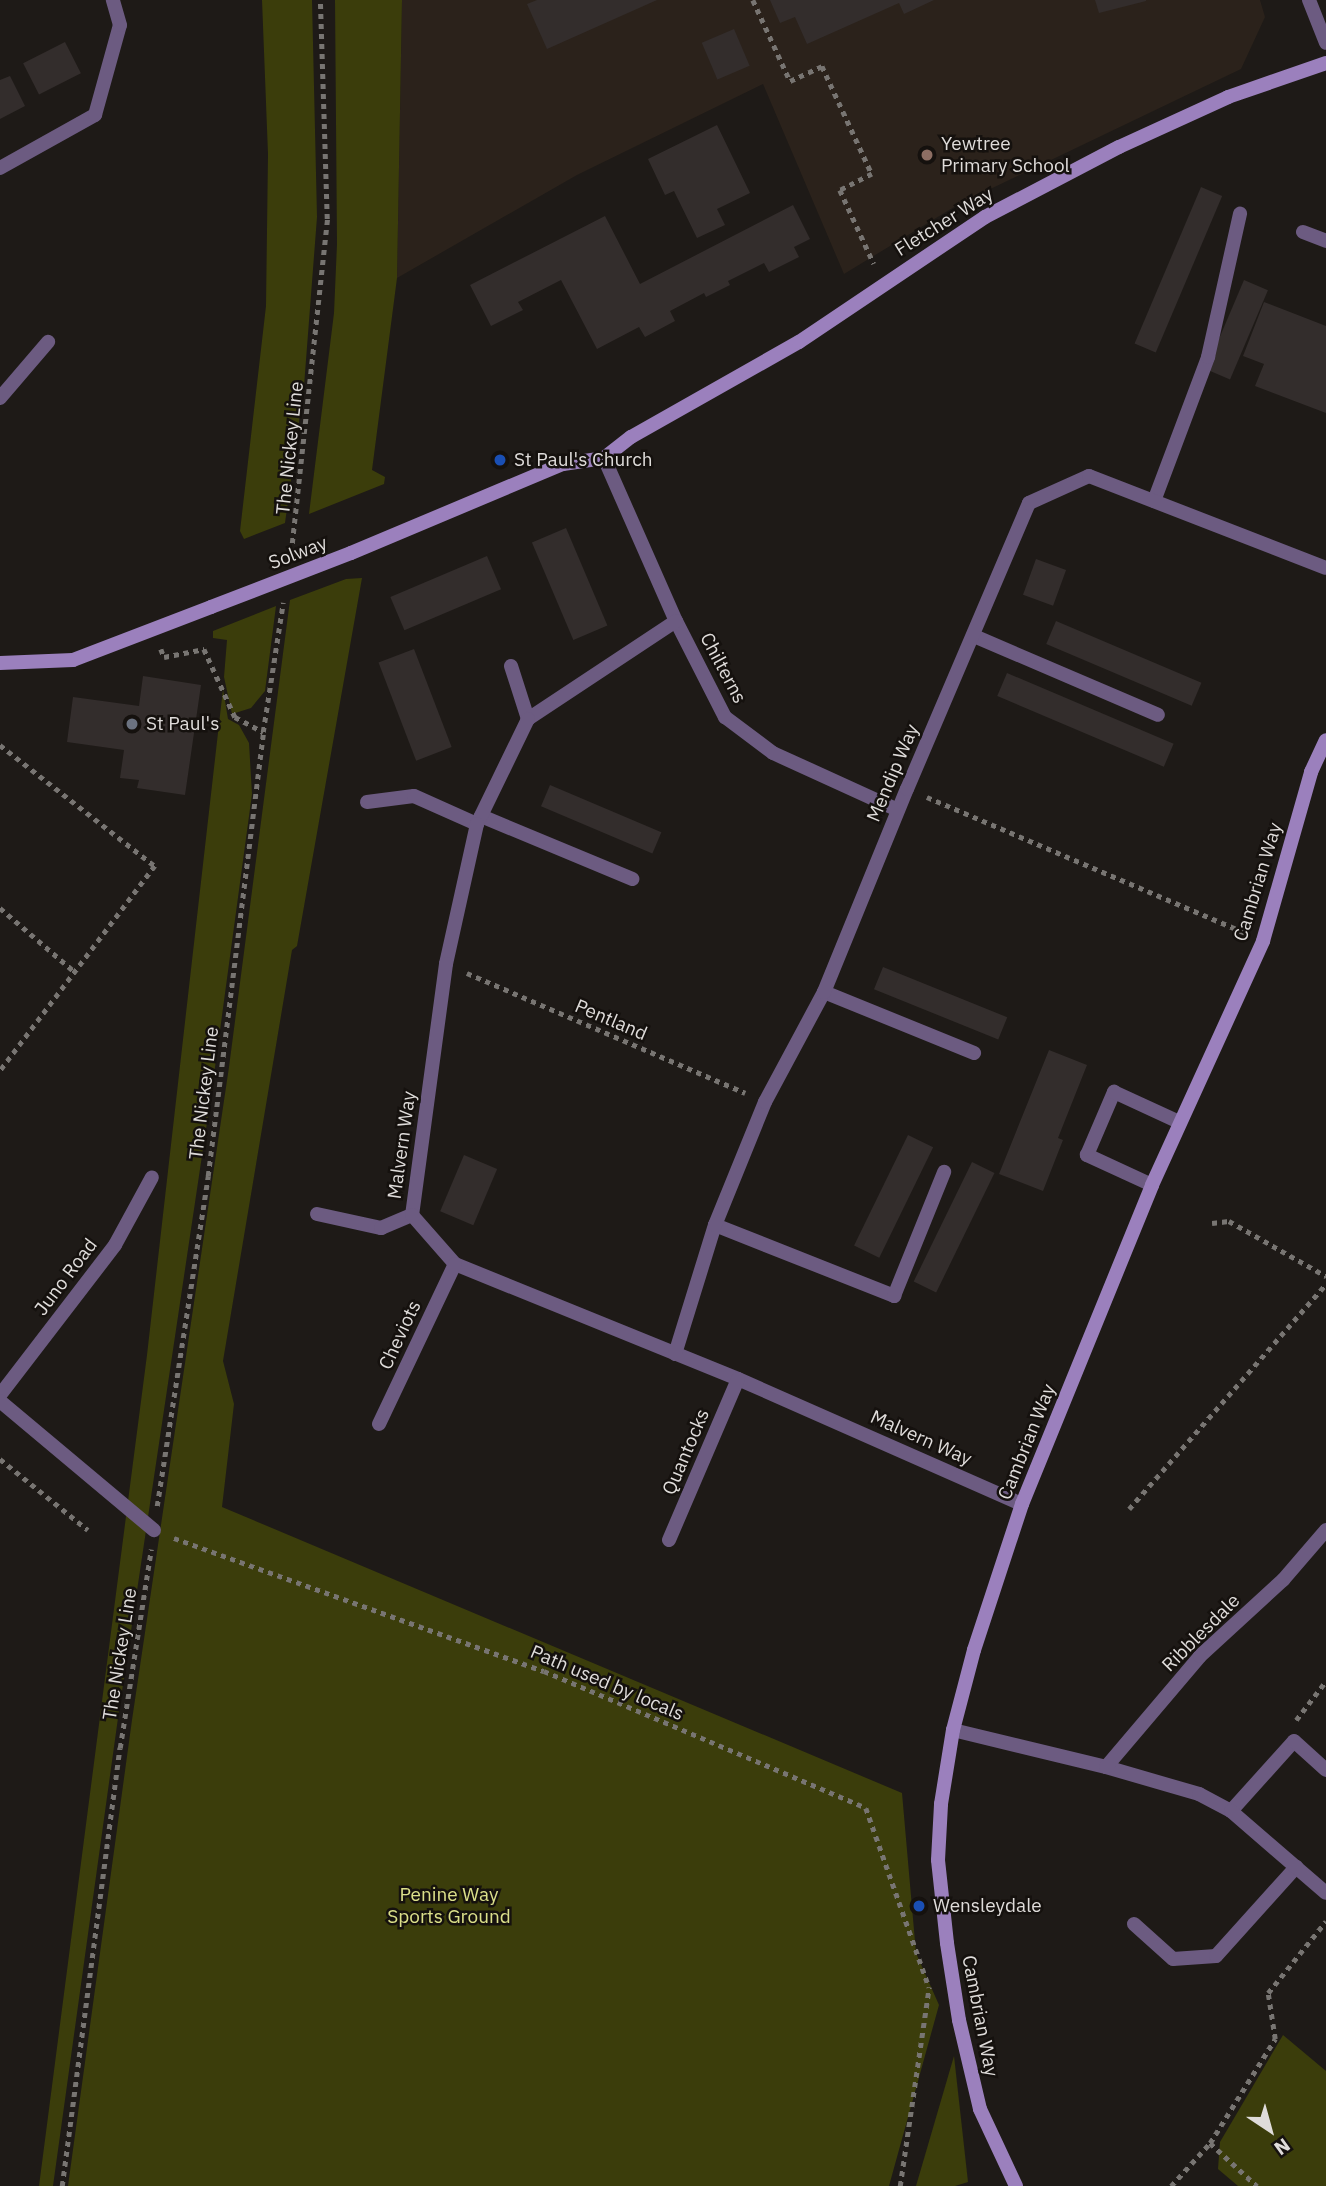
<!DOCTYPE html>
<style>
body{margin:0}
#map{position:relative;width:1326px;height:2186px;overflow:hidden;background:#1e1a17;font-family:"IBM Plex Sans",sans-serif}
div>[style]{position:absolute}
.built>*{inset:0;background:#2b221b}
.green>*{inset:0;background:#3b3d0b}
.building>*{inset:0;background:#332d2c;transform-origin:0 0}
.path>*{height:4.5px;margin-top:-2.25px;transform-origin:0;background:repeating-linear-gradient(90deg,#787572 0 5px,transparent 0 10px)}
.lane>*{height:14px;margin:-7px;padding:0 7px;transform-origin:7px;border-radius:7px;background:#6c5b81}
.street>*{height:14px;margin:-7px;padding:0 7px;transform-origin:7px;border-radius:7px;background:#6c5b81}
.secondary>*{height:14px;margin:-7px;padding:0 7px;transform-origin:7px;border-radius:7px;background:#9b80bd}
.secondary-bridge>*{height:14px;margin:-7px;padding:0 7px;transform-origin:7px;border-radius:7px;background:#9b80bd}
.dots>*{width:19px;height:19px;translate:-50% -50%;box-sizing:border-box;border:4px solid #15110e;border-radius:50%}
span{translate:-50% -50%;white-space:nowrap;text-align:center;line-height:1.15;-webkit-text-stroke:5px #15110e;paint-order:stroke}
.poi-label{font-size:19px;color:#dfdcda}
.left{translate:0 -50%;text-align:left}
.street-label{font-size:19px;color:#dfdcda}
.park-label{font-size:19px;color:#dce08a}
.north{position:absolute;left:1235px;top:2095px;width:70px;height:70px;-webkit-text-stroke:5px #15110e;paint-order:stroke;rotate:144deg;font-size:19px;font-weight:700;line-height:28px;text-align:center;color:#dfdcda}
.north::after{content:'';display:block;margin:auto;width:24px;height:32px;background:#dfdcda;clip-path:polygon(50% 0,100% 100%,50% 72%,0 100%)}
</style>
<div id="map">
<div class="built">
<i style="clip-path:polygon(402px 0,1260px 0,1265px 17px,1241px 69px,959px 204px,844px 274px,763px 84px,577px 175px,397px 278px)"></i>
</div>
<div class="green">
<i style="clip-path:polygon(262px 0,312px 0,317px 217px,304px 386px,285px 523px,244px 539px,240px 531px,266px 306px,268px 154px)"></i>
<i style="clip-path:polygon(335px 0,402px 0,397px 278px,372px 470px,385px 477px,384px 484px,309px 514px,334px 313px,337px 244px)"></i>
<i style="clip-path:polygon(362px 578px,297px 946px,292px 950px,223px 1361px,234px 1404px,222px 1507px,902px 1793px,916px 1953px,939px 2005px,889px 2186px,68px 2186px,132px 1720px,229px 1067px,290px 600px,346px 579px)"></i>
<i style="clip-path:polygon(276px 606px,265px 691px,251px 708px,232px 714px,224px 677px,227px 640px,213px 638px,213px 631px)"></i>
<i style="clip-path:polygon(223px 689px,228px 719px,239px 725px,249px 743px,252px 794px,213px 1082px,118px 1718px,53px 2186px,39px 2186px,147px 1355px)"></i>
<i style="clip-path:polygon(1283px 2035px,1326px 2071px,1326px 2186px,1238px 2186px,1218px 2169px,1220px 2142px)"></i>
<i style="clip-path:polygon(954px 2056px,968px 2182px,955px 2186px,916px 2186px)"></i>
</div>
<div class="building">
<i style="clip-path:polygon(537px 0,657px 0,547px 49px,527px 4px)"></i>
<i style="clip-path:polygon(770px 0,934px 0,904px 14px,899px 3px,807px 44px,795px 17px,780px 23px)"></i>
<i style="clip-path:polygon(1095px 0,1146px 0,1146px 1px,1099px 13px)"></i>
<i style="left:734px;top:29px;width:40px;height:35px;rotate:67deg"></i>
<i style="left:65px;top:42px;width:35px;height:47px;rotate:63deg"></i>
<i style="clip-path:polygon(10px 76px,25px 106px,0 119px,0 80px)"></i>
<i style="clip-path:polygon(717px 125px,750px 193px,717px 209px,725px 225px,697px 238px,674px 191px,665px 195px,648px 159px)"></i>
<i style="left:1201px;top:187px;width:23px;height:170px;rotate:23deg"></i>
<i style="clip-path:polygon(793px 205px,810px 239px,794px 247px,799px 257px,769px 272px,764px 263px,728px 281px,730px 285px,706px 297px,704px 293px,670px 311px,675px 321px,645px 337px,639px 327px,597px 349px,561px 280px,518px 302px,523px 310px,491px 326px,470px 285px,605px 216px,640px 284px)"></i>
<i style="left:1244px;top:280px;width:26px;height:97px;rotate:23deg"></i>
<i style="clip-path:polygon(1264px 302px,1326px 326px,1326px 413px,1255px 386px,1264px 364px,1243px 356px)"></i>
<i style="left:566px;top:528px;width:106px;height:37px;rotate:67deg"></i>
<i style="left:487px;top:556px;width:36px;height:105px;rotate:67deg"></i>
<i style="left:1036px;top:559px;width:32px;height:38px;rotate:20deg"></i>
<i style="left:1056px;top:621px;width:158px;height:25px;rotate:23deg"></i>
<i style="left:414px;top:649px;width:105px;height:38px;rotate:69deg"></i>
<i style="left:1007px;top:673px;width:181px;height:25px;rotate:23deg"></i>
<i style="clip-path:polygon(143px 676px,201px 685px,185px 795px,137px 788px,139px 780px,120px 778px,124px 750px,67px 742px,73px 697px,139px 706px)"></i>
<i style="left:550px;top:785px;width:121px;height:23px;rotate:23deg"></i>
<i style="left:883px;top:967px;width:134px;height:24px;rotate:22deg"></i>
<i style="clip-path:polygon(1049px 1050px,1087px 1065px,1058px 1138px,1063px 1140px,1043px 1191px,999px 1174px)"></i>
<i style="left:908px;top:1135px;width:28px;height:123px;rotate:26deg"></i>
<i style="left:464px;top:1155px;width:36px;height:61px;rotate:23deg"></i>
<i style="left:972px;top:1162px;width:25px;height:133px;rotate:26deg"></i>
</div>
<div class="path">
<i style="left:753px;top:0;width:89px;rotate:65.4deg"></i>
<i style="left:790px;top:81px;width:35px;rotate:-25deg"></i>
<i style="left:822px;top:66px;width:119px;rotate:65.2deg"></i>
<i style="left:872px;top:174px;width:36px;rotate:153deg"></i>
<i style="left:840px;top:190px;width:81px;rotate:65.3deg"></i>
<i style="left:291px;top:553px;width:336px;rotate:-83.8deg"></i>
<i style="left:327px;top:219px;width:219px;rotate:-91.8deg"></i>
<i style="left:161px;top:649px;width:9px;rotate:69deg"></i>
<i style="left:164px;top:657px;width:41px;rotate:-11.3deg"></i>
<i style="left:204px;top:649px;width:75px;rotate:65.5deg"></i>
<i style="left:235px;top:717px;width:32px;rotate:28deg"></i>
<i style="left:0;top:745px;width:197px;rotate:38deg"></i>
<i style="left:155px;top:866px;width:257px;rotate:127.1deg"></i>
<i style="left:927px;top:797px;width:345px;rotate:23.1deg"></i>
<i style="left:0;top:908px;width:99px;rotate:40.5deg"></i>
<i style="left:467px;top:973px;width:303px;rotate:23.3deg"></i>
<i style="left:1212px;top:1223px;width:17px;rotate:-7deg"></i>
<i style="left:1229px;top:1221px;width:112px;rotate:29.6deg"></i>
<i style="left:0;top:1459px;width:113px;rotate:38.9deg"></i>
<i style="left:157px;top:1506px;width:334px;rotate:-81.2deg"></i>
<i style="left:208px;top:1176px;width:447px;rotate:-82.9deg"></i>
<i style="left:263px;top:732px;width:131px;rotate:-81.2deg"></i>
<i style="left:1129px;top:1509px;width:299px;rotate:-48.8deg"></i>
<i style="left:174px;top:1538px;width:393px;rotate:19.8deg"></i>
<i style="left:544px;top:1671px;width:350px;rotate:23deg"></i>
<i style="left:866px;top:1808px;width:190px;rotate:70.6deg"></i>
<i style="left:1296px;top:1720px;width:49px;rotate:-52.4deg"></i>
<i style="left:1210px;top:2143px;width:64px;rotate:42.5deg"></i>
<i style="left:62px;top:2186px;width:442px;rotate:-82.5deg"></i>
<i style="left:120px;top:1748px;width:201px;rotate:-81.1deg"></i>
<i style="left:900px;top:2186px;width:201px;rotate:-81.7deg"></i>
<i style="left:1171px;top:2186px;width:58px;rotate:-47.8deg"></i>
<i style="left:1210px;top:2143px;width:123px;rotate:-58deg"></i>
<i style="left:1275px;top:2039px;width:47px;rotate:-98.7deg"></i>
<i style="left:1268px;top:1993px;width:92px;rotate:-51.1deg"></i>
</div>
<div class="lane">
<i style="left:1303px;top:232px;width:25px;rotate:21deg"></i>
<i style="left:1154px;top:501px;width:154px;rotate:-69.4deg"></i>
<i style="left:1208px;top:357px;width:147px;rotate:-77.4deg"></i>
<i style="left:974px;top:636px;width:200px;rotate:23.2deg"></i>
<i style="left:511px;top:666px;width:56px;rotate:72.2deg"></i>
<i style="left:367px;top:802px;width:47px;rotate:-7.3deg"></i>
<i style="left:414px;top:796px;width:69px;rotate:24deg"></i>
<i style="left:481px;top:816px;width:164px;rotate:22.6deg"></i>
<i style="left:824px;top:992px;width:162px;rotate:22.1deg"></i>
<i style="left:317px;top:1214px;width:66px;rotate:12.3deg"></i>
<i style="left:381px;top:1228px;width:34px;rotate:-23deg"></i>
<i style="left:715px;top:1225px;width:193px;rotate:21.6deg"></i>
<i style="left:894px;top:1296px;width:134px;rotate:-68deg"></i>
<i style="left:1231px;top:1811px;width:94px;rotate:-48deg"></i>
<i style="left:1294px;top:1741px;width:43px;rotate:42.2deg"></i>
<i style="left:1134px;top:1924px;width:52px;rotate:41.9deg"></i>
<i style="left:1173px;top:1959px;width:43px;rotate:-4deg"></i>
<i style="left:1216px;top:1956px;width:120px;rotate:-48deg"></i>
</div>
<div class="street">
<i style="left:1309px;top:0;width:46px;rotate:68.4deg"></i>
<i style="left:0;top:168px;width:109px;rotate:-29.2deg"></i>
<i style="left:95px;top:115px;width:93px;rotate:-74.5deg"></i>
<i style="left:120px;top:25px;width:26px;rotate:-106deg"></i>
<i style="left:0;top:398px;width:74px;rotate:-49.4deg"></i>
<i style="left:604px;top:458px;width:178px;rotate:66.2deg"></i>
<i style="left:676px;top:621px;width:108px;rotate:63deg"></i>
<i style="left:725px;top:717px;width:60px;rotate:36.9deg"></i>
<i style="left:773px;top:753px;width:137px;rotate:24.5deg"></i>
<i style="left:676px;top:621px;width:178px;rotate:146.5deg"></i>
<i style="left:528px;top:719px;width:117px;rotate:115.9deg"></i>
<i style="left:477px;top:824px;width:143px;rotate:102.5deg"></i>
<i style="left:446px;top:964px;width:253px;rotate:97.7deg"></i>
<i style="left:412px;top:1215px;width:65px;rotate:48.7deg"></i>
<i style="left:455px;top:1264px;width:305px;rotate:22.1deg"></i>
<i style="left:738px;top:1379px;width:310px;rotate:23.8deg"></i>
<i style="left:1152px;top:1185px;width:72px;rotate:-155.2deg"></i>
<i style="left:1087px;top:1155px;width:69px;rotate:-66.8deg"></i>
<i style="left:1114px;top:1092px;width:72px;rotate:24.8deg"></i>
<i style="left:675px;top:1354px;width:135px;rotate:-72.8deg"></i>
<i style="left:715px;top:1225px;width:133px;rotate:-67.9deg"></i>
<i style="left:765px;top:1102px;width:125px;rotate:-61.8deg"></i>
<i style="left:824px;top:992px;width:219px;rotate:-67.8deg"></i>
<i style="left:907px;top:789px;width:311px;rotate:-66.9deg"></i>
<i style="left:1029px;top:503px;width:66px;rotate:-24.2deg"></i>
<i style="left:1089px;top:476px;width:254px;rotate:21.2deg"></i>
<i style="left:0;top:1395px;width:189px;rotate:-52.5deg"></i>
<i style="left:115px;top:1245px;width:77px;rotate:-61.4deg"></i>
<i style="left:0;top:1401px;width:201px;rotate:40deg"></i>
<i style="left:379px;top:1424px;width:177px;rotate:-64.6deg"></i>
<i style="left:669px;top:1540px;width:175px;rotate:-66.8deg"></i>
<i style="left:953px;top:1730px;width:157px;rotate:13.6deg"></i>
<i style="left:1106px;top:1767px;width:97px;rotate:16.2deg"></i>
<i style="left:1199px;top:1794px;width:36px;rotate:28deg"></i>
<i style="left:1231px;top:1811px;width:125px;rotate:40.8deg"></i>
<i style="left:1106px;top:1767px;width:145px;rotate:-49.7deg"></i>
<i style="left:1200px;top:1656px;width:113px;rotate:-42.5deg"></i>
<i style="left:1283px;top:1580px;width:66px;rotate:-49.3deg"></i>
</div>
<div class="secondary">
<i style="left:351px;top:553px;width:230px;rotate:-22.8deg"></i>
<i style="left:563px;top:464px;width:41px;rotate:-8.3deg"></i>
<i style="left:604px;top:458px;width:34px;rotate:-38deg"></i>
<i style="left:631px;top:437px;width:193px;rotate:-29.5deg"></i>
<i style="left:799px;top:342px;width:224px;rotate:-33.9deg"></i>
<i style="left:985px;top:217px;width:151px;rotate:-27.6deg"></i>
<i style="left:1119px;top:147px;width:120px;rotate:-24.6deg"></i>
<i style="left:1228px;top:97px;width:104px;rotate:-19.1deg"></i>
<i style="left:0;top:663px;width:73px;rotate:-2.4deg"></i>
<i style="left:73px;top:660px;width:148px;rotate:-21deg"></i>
<i style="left:1016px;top:2186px;width:85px;rotate:-115.1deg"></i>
<i style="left:980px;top:2109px;width:91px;rotate:-103.3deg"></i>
<i style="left:959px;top:2020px;width:78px;rotate:-98.9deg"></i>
<i style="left:947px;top:1943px;width:83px;rotate:-96.2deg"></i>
<i style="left:938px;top:1860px;width:56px;rotate:-86.9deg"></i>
<i style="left:941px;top:1804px;width:75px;rotate:-80.8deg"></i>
<i style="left:953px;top:1730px;width:83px;rotate:-75.3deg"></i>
<i style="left:974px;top:1650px;width:154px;rotate:-71.8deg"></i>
<i style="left:1022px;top:1504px;width:344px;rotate:-67.8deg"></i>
<i style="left:1152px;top:1185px;width:268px;rotate:-65.5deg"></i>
<i style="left:1263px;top:941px;width:176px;rotate:-74.1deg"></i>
<i style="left:1311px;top:772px;width:35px;rotate:-65deg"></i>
</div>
<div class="secondary-bridge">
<i style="left:211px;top:607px;width:150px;rotate:-21.1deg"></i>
</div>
<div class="dots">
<i style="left:927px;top:155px;background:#8d6e63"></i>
<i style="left:500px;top:460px;background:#1a4fb4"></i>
<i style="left:132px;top:724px;background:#6b7280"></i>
<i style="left:919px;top:1906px;background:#1a4fb4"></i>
</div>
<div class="poi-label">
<span class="left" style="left:941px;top:155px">Yewtree<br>Primary School</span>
<span class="left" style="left:514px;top:460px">St Paul's Church</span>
<span class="left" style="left:146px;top:724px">St Paul's</span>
<span class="left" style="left:933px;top:1906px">Wensleydale</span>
</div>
<div class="street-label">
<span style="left:944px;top:222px;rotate:-32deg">Fletcher Way</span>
<span style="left:290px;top:448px;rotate:-84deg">The Nickey Line</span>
<span style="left:298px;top:553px;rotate:-21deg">Solway</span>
<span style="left:723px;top:668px;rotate:62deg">Chilterns</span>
<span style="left:893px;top:773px;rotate:-67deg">Mendip Way</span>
<span style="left:1258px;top:882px;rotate:-73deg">Cambrian Way</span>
<span style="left:611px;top:1020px;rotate:23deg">Pentland</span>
<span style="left:204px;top:1093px;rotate:-83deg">The Nickey Line</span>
<span style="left:402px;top:1145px;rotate:-82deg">Malvern Way</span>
<span style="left:66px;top:1277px;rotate:-53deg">Juno Road</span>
<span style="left:400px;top:1335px;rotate:-65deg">Cheviots</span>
<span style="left:921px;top:1438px;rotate:24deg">Malvern Way</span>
<span style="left:1027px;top:1442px;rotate:-68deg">Cambrian Way</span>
<span style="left:686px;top:1452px;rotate:-67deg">Quantocks</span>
<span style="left:1201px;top:1633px;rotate:-45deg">Ribblesdale</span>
<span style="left:120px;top:1654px;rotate:-81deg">The Nickey Line</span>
<span style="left:607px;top:1683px;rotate:23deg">Path used by locals</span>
<span style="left:980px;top:2016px;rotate:79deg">Cambrian Way</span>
</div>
<div class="park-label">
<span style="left:449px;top:1906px">Penine Way<br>Sports Ground</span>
</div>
<div class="north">N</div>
</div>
